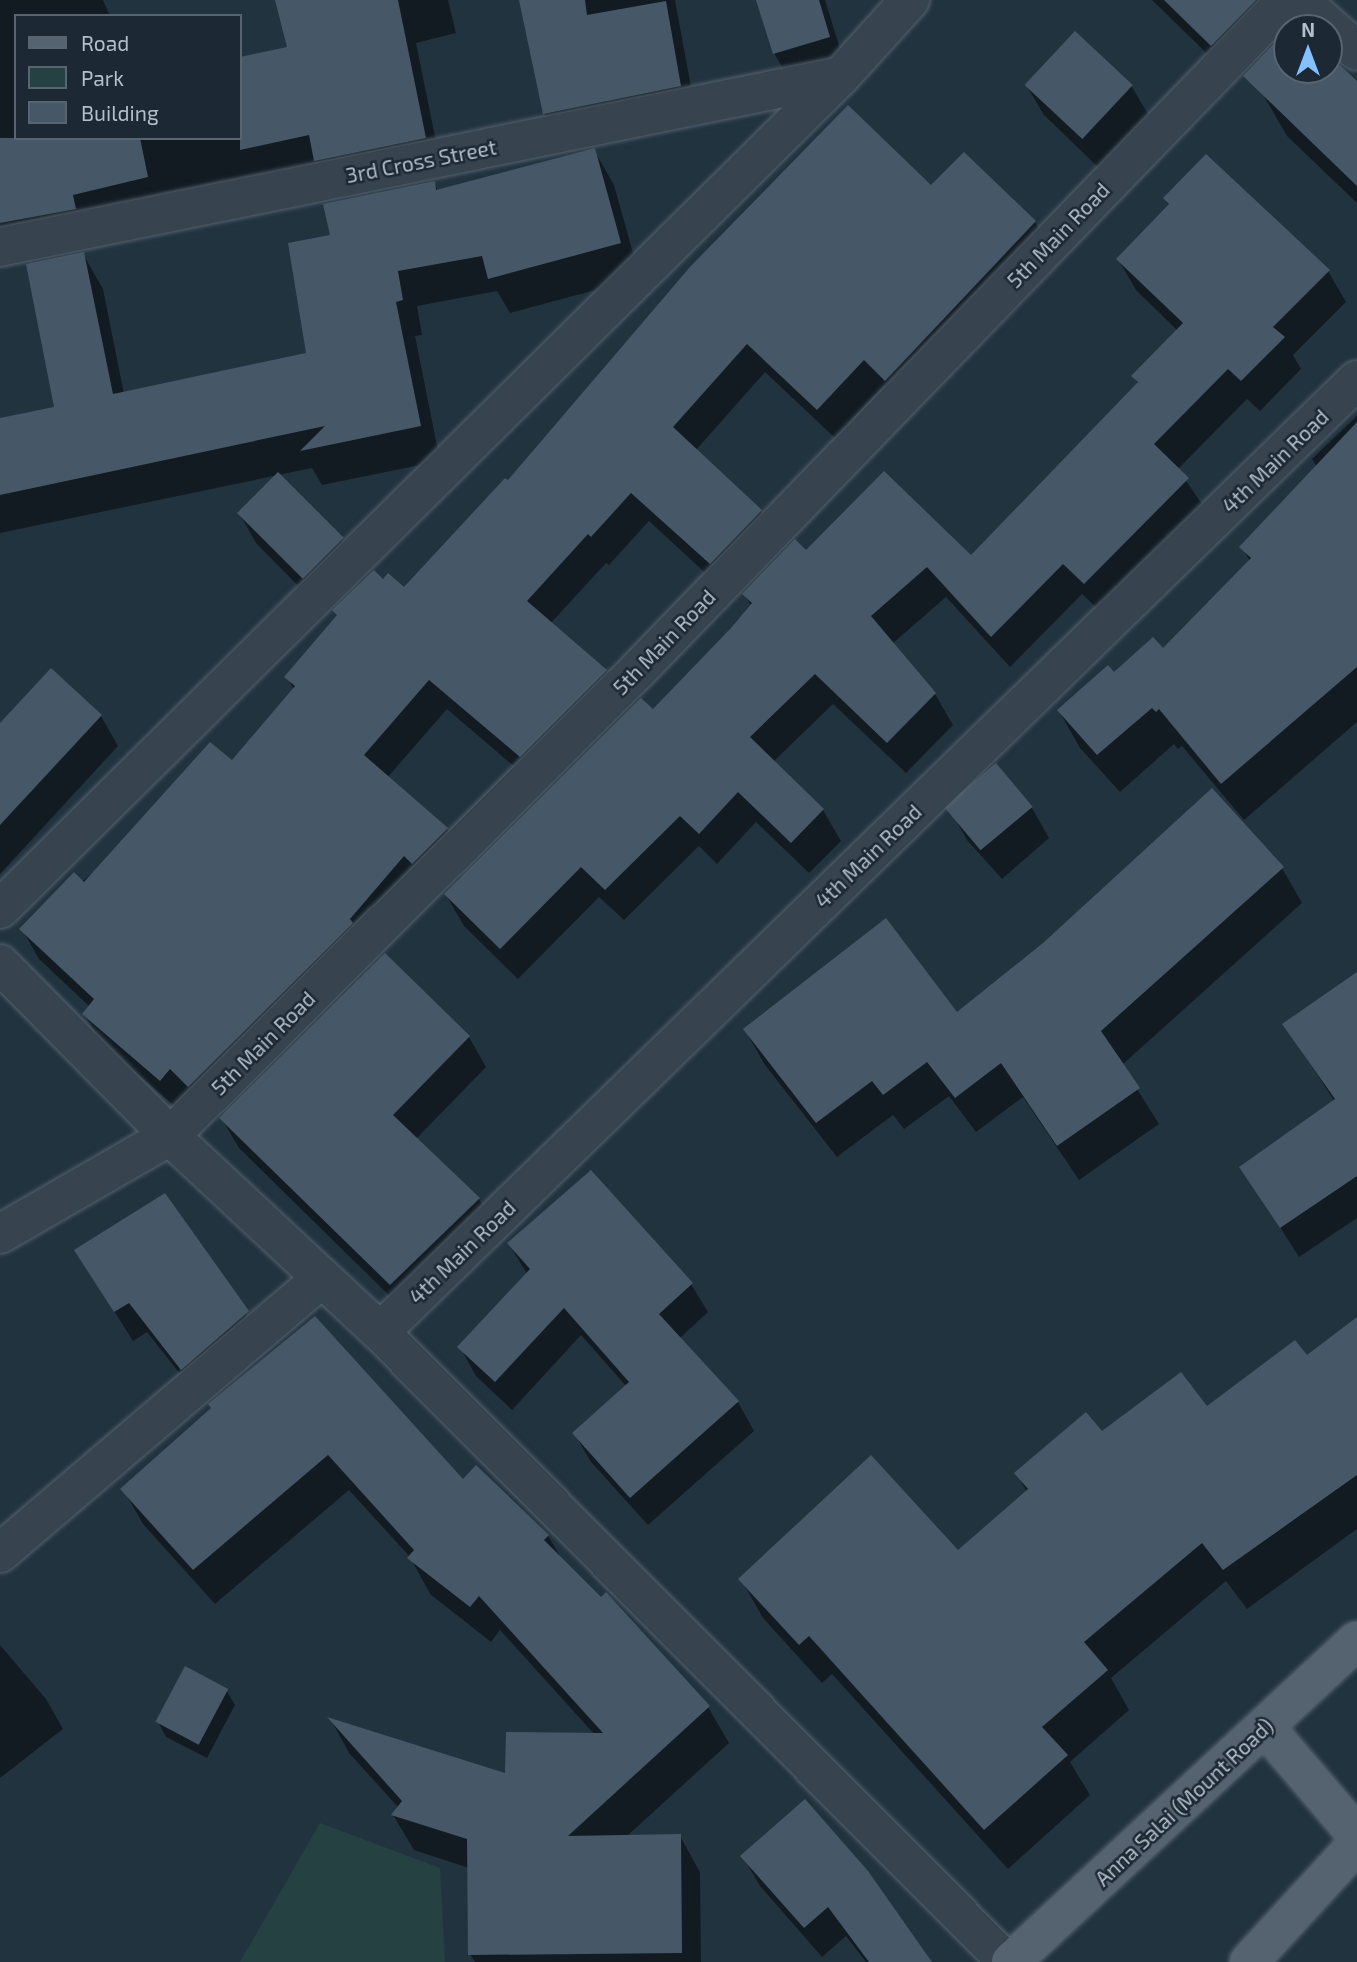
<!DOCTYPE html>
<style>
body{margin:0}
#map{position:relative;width:1357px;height:1962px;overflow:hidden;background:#223340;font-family:"Exo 2",sans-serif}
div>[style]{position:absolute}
.green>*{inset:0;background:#254141}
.shadow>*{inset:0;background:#0007}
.building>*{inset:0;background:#465867;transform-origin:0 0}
.roads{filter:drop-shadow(0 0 2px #55626e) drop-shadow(0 0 2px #55626e)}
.minor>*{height:38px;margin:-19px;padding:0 19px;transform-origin:19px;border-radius:19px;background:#374450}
.major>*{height:38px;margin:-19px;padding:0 19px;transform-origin:19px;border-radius:19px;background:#556370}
span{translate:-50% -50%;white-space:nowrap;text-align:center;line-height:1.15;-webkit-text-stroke:5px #1c2935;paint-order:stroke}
.street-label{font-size:21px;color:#b3bfcb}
.legend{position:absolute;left:14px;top:14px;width:228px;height:126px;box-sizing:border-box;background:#1c2935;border:2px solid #586571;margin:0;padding:9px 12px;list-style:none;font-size:21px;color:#b3bfcb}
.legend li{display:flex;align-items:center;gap:14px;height:35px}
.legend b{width:35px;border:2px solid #586571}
.north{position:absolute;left:1273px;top:14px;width:70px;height:70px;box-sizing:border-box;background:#1c2935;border:2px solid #586571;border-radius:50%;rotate:0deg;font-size:19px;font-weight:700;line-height:28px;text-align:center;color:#b3bfcb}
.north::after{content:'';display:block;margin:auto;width:24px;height:32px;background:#84c1ff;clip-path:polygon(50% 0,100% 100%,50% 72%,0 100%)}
</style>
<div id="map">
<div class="green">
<i style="clip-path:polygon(320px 1823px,440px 1868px,445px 1962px,240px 1962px)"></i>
</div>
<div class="shadow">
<i style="clip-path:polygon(0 0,103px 0,110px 16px,16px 16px,16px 138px,240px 138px,240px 59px,289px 49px,276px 0,448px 0,456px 33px,416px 43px,441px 166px,0 254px)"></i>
<i style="clip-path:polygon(521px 0,675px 0,696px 114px,561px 142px,545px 114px)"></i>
<i style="clip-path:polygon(757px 0,825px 0,845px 65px,791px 82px,774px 53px)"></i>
<i style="clip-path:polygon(1152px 0,1291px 0,1229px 75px)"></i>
<i style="clip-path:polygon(1076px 34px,1132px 87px,1149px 116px,1099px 168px,1044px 115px,1026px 85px)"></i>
<i style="clip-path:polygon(1329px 58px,1357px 85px,1357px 203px,1287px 136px,1262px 93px,1288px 70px,1329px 70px)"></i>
<i style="clip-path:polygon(594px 150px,614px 185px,640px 278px,510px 313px,497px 291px,417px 306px,422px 335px,415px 336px,440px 461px,322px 485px,312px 468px,0 533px,0 420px,56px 408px,83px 254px,103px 289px,124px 394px,308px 355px,332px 237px,434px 183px,438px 191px)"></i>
<i style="clip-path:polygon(931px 187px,1035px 222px,1052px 252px,903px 410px,881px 389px,835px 438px,765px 372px,696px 450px,761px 511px,778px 541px,727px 593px,649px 521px,609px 565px,606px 563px,550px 624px,606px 671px,623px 700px,537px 786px,447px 709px,387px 778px,447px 829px,464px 859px,178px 1109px,101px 1043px,84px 1014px,90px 1007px,39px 959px,22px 929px,232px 763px,294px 690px,287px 677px,383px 582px,404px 590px,508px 483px)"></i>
<i style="clip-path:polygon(1165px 199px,1328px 271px,1346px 302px,1293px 355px,1301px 369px,1260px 411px,1247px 399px,1178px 469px,1206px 510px,1103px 614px,1082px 594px,1010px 667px,946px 597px,892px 644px,935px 694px,953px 725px,906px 773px,833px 704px,773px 762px,823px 810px,841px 841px,809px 873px,756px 822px,717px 864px,699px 846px,624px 920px,599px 897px,518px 979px,464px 926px,446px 895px,653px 711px,752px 607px,744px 594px,807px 552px,971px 557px,1138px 384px,1134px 376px,1178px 331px,1136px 290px,1118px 259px,1169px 206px)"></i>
<i style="clip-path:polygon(1357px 416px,1357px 722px,1244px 820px,1182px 746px,1178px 749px,1174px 744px,1120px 792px,1080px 748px,1059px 711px,1114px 674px,1163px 650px,1250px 561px,1242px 547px,1317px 467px,1312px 459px)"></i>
<i style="clip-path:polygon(278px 475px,342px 540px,359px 569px,320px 608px,256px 543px,239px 513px)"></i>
<i style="clip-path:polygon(101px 716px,118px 746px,0 874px,0 726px)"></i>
<i style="clip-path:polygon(1032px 808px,1049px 838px,1002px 879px,967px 840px,950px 810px)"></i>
<i style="clip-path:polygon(1282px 868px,1302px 903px,1122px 1065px,1159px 1124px,1079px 1180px,1023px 1097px,976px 1132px,949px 1096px,904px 1129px,893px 1115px,837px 1157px,765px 1065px,745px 1030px,957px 1014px)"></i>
<i style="clip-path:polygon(1284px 1024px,1357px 1048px,1357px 1218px,1299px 1257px,1242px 1168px,1335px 1102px)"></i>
<i style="clip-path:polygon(469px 1037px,486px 1067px,416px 1139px,479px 1199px,496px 1229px,408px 1314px,239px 1148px,221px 1118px)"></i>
<i style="clip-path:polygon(164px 1195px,265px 1342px,199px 1398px,147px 1332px,133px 1341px,76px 1250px)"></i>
<i style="clip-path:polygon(509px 1244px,691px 1284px,708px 1312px,680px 1338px,738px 1402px,754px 1431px,648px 1525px,591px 1462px,574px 1433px,626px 1386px,581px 1335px,512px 1410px,476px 1376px,460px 1347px,527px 1274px)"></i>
<i style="clip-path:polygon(1357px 1319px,1357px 1529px,1247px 1609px,1226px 1581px,1111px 1678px,1129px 1710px,1070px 1762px,1090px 1795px,1008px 1869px,832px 1674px,822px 1683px,763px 1618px,741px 1579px,958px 1553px,1027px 1492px,1016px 1473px,1102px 1433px,1207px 1408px,1307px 1357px)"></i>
<i style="clip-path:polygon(213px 1409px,463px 1481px,548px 1536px,562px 1559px,708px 1707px,729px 1743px,626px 1837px,680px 1836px,700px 1872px,701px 1962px,475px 1962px,470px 1954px,469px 1868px,414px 1850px,393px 1815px,399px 1808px,349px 1753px,331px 1720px,507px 1775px,595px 1735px,500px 1630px,491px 1642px,430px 1594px,410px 1557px,349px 1490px,215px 1604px,143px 1524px,123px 1489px)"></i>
<i style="clip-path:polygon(0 1645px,46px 1699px,63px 1729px,0 1778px)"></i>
<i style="clip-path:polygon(226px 1690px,235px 1705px,207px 1758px,166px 1737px,158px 1722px)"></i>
<i style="clip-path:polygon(743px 1857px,928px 1962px,866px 1962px,846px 1936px,822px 1957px,760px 1886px)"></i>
</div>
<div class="building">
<i style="clip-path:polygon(275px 0,398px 0,426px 138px,314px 161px,309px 135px,240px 150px,240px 57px,287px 47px)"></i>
<i style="clip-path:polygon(519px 0,585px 0,587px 15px,666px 1px,681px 86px,543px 114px)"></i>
<i style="clip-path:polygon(756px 0,819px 0,830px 37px,773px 54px)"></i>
<i style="clip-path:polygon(1164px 0,1256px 0,1211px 46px)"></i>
<i style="clip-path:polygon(1287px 30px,1287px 70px,1329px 70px,1329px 55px,1357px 81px,1357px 186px,1243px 76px)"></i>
<i style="left:1075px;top:31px;width:79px;height:74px;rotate:43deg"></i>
<i style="clip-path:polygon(848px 105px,931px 185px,964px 152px,1036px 221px,885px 381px,864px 360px,817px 410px,747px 344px,673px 427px,762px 510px,710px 564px,631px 493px,591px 537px,588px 534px,527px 601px,607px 670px,520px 757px,429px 680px,364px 755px,448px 828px,412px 864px,404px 856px,350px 919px,353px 923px,188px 1087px,170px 1069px,160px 1081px,82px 1014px,94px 999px,19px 929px,74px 872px,84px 882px,210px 742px,232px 760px,295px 686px,284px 677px,337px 615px,332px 610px,374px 570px,383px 579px,388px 573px,404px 587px,505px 478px,508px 480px,690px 267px)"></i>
<i style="clip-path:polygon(0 138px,140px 138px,148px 177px,73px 195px,76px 209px,0 223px)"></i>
<i style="clip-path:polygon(595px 148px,621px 243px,488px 279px,482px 256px,398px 271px,403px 300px,396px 302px,421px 426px,300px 451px,325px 426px,0 495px,0 418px,54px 407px,26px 264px,84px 252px,113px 394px,306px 353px,288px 243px,330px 235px,323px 204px,435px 181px,436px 190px)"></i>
<i style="clip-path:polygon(1206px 154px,1330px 270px,1273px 327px,1285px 337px,1241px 381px,1228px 369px,1154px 444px,1189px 478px,1084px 584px,1063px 564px,991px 637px,927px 567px,871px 616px,936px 693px,887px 743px,815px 674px,750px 737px,824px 809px,791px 843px,738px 792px,699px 834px,680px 816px,605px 890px,581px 867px,500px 949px,444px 894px,641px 698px,653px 709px,731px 628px,752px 603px,742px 594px,795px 539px,806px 550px,884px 471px,971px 555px,1138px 382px,1131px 376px,1183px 323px,1116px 259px,1169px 204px,1163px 198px)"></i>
<i style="clip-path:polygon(1357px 422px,1357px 667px,1221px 784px,1159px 709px,1156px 712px,1152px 708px,1097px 755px,1057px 710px,1108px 665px,1114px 672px,1153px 637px,1163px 648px,1251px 558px,1239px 547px)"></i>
<i style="left:278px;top:472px;width:93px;height:58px;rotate:45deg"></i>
<i style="clip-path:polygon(51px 668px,102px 715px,0 825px,0 723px)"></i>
<i style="left:996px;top:763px;width:57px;height:68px;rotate:50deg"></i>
<i style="clip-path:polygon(1212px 788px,1284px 867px,1101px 1031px,1140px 1088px,1057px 1146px,1001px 1063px,955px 1098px,927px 1062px,883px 1095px,872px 1081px,816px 1123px,743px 1029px,886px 918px,957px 1012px,1043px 943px)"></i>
<i style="clip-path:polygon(385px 953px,470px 1036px,393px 1115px,480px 1198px,390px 1285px,219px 1118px)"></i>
<i style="clip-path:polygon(1357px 972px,1357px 1176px,1280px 1228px,1239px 1167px,1335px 1099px,1282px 1024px)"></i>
<i style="clip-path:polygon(591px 1170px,693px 1283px,659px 1314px,739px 1401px,630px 1498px,572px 1433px,629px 1382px,564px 1308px,495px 1382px,457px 1347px,530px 1269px,507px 1243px)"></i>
<i style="clip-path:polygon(165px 1193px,249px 1311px,181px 1370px,129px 1303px,114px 1312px,74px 1250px)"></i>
<i style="clip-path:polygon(315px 1316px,463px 1479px,476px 1465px,549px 1535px,544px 1540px,601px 1597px,606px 1592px,710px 1706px,568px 1836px,681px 1834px,682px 1953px,468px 1955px,467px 1839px,391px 1815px,402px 1801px,327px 1717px,505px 1773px,506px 1732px,603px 1733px,479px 1596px,470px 1607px,407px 1558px,414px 1550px,328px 1455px,193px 1570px,120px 1489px,211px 1408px,208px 1404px)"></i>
<i style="clip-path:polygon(1357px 1317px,1357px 1475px,1223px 1570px,1202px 1543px,1084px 1642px,1108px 1670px,1042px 1727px,1068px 1755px,984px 1830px,809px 1636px,799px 1645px,738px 1579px,871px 1455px,958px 1550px,1028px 1489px,1014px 1473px,1086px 1412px,1102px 1431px,1181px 1372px,1207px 1406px,1295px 1340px,1307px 1355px)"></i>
<i style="left:185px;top:1666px;width:49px;height:63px;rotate:28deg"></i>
<i style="clip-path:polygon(805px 1799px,868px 1871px,932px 1962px,869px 1962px,828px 1907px,804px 1928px,740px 1856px)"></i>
</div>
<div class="roads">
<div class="minor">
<i style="left:1300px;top:0;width:76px;rotate:41.8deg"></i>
<i style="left:0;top:247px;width:858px;rotate:-11.49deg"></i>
<i style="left:0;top:909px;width:1184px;rotate:-44.73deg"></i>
<i style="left:841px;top:76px;width:103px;rotate:-47.8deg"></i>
<i style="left:0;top:964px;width:242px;rotate:45.3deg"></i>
<i style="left:170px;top:1136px;width:287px;rotate:43deg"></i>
<i style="left:380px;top:1332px;width:889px;rotate:45.14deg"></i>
<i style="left:0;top:1234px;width:196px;rotate:-30deg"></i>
<i style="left:170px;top:1136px;width:658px;rotate:-44.88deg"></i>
<i style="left:636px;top:672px;width:935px;rotate:-45.95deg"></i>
<i style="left:380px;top:1332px;width:1364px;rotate:-44.26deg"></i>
<i style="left:0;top:1553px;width:421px;rotate:-40.5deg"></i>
</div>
<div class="major">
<i style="left:1265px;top:1727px;width:142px;rotate:49.6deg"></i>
<i style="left:1011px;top:1962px;width:472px;rotate:-42.9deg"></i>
<i style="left:1249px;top:1962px;width:160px;rotate:-47.5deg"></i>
</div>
</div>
<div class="street-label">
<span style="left:421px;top:161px;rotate:-11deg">3rd Cross Street</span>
<span style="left:1058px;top:235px;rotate:-46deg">5th Main Road</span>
<span style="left:1275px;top:461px;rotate:-44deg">4th Main Road</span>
<span style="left:664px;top:642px;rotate:-46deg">5th Main Road</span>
<span style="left:868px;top:856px;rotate:-44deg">4th Main Road</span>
<span style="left:263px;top:1043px;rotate:-45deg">5th Main Road</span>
<span style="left:462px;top:1252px;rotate:-44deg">4th Main Road</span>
<span style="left:1184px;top:1802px;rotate:-43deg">Anna Salai (Mount Road)</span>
</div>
<ul class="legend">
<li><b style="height:9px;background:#556370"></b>Road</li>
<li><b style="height:19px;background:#254141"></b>Park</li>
<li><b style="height:19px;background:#465867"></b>Building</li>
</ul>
<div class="north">N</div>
</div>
